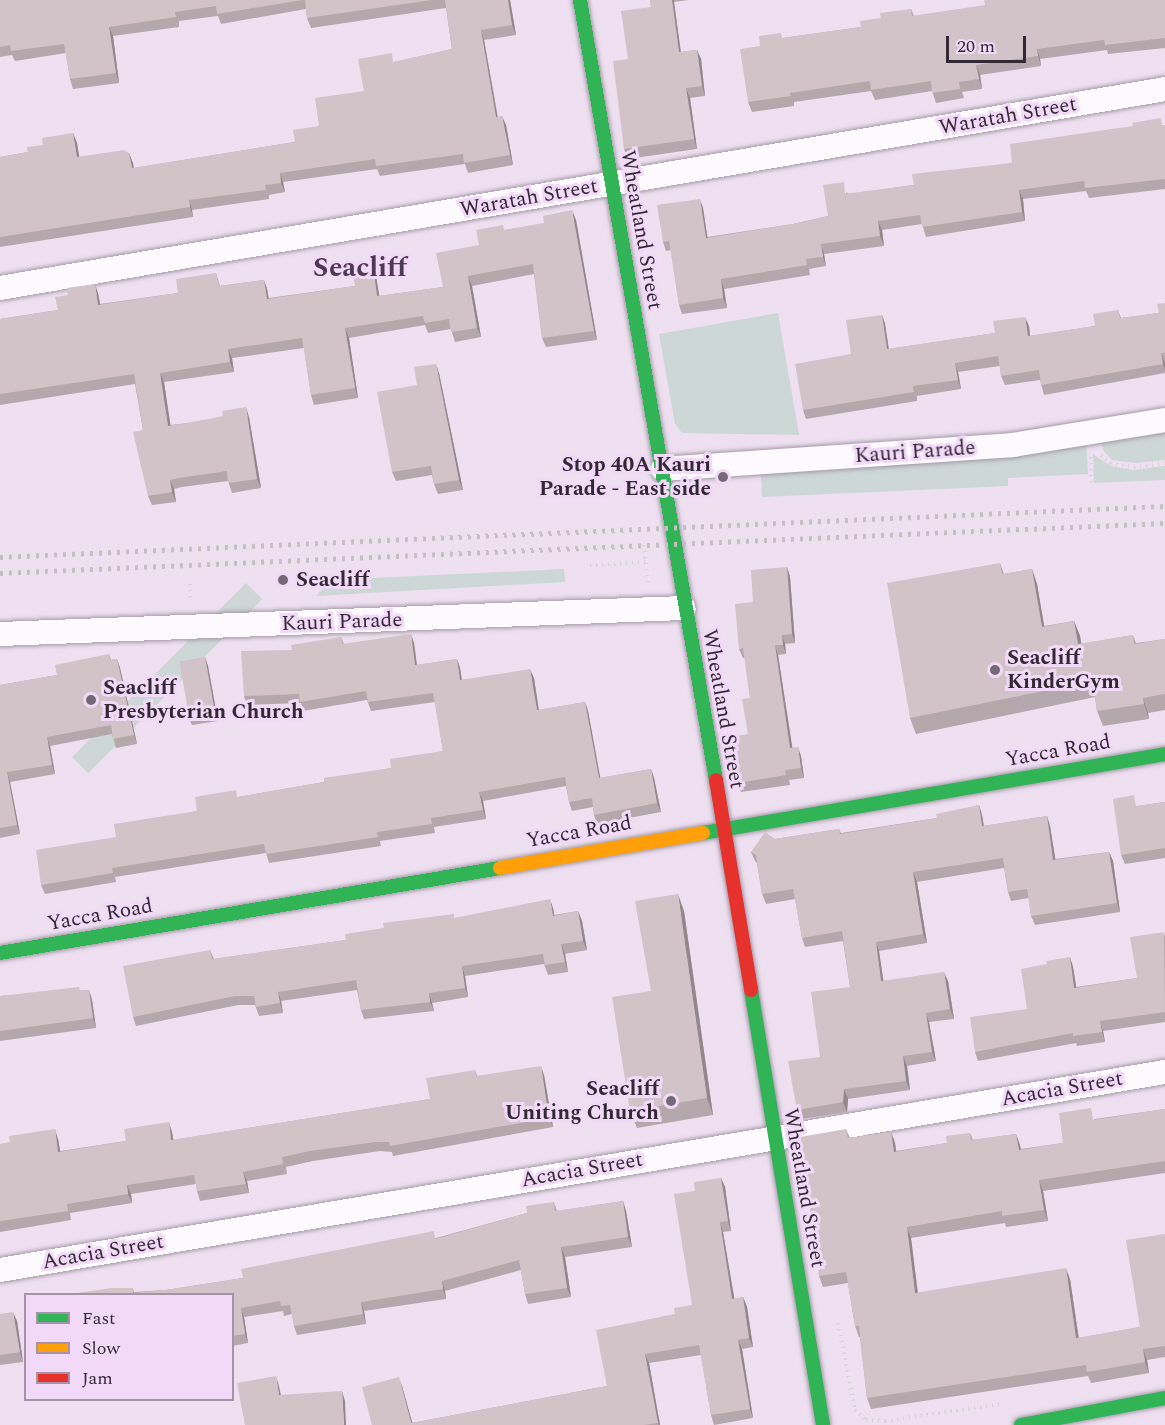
<!DOCTYPE html>
<style>
body{margin:0}
#map{position:relative;width:1165px;height:1425px;overflow:hidden;background:#eee0f1;font-family:Spectral,serif}
div>[style]{position:absolute}
.green>*{inset:0;background:#ccd7d6;transform-origin:0 0}
.path>*{height:4px;margin-top:-2px;transform-origin:0;background:repeating-linear-gradient(90deg,#d9d5da 0 1.5px,transparent 0 6px)}
.roads{filter:drop-shadow(0 0 2px #a49aa7) drop-shadow(0 0 2px #a49aa7)}
.street>*{height:24px;margin:-12px;padding:0 12px;transform-origin:12px;border-radius:12px;background:#fcfafd}
.fast>*{height:14px;margin:-7px;padding:0 7px;transform-origin:7px;border-radius:7px;background:#30b455}
.slow>*{height:14px;margin:-7px;padding:0 7px;transform-origin:7px;border-radius:7px;background:#ff9f0a}
.jam>*{height:14px;margin:-7px;padding:0 7px;transform-origin:7px;border-radius:7px;background:#e5322d}
.rail>*{height:4.5px;margin-top:-2.25px;transform-origin:0;background:repeating-linear-gradient(90deg,#c4c0c4 0 3px,transparent 0 9px)}
.wall>*{inset:0;background:#b4a8ac}
.shaded-wall>*{inset:0;background:#92888c}
.building>*{inset:0;background:#d1c3c8;transform-origin:0 0}
.dots>*{width:16px;height:16px;translate:-50% -50%;box-sizing:border-box;border:3px solid #f3d9f8;border-radius:50%}
span{translate:-50% -50%;white-space:nowrap;text-align:center;line-height:1.15;-webkit-text-stroke:6px #f3d9f8;paint-order:stroke}
.street-label{font-size:21px;color:#322934}
.poi-label{font-size:21px;color:#322934;font-weight:700}
.right{translate:-100% -50%;text-align:right}
.left{translate:0 -50%;text-align:left}
.district-label{font-size:27px;color:#4e3952;font-weight:700}
.legend{position:absolute;left:24px;top:1293px;width:210px;height:108px;box-sizing:border-box;background:#f3d9f8;border:2px solid #a693aa;margin:0;padding:8px 10px;list-style:none;font-size:18px;color:#322934}
.legend li{display:flex;align-items:center;gap:12px;height:30px}
.legend b{width:30px;border:2px solid #a693aa}
.scale{position:absolute;left:946px;top:36px;width:80px;height:27px;box-sizing:border-box;border:3px solid #322934;border-top:0;padding-left:8px;font-size:18px;line-height:21px;white-space:nowrap;color:#322934;-webkit-text-stroke:4px #f3d9f8;paint-order:stroke}
</style>
<div id="map">
<div class="green">
<i style="clip-path:polygon(778px 313px,799px 435px,682px 433px,675px 424px,659px 334px)"></i>
<i style="clip-path:polygon(1165px 427px,1165px 460px,1136px 463px,1112px 460px,1103px 450px,1101px 438px)"></i>
<i style="clip-path:polygon(1086px 441px,1088px 474px,1008px 478px,1008px 486px,762px 497px,761px 474px)"></i>
<i style="clip-path:polygon(1093px 454px,1110px 466px,1134px 470px,1165px 466px,1165px 480px,1094px 483px)"></i>
<i style="clip-path:polygon(564px 569px,565px 582px,316px 596px,331px 580px)"></i>
<i style="left:246px;top:583px;width:23px;height:246px;rotate:45deg"></i>
</div>
<div class="path">
<i style="left:1101px;top:455px;width:13px;rotate:45deg"></i>
<i style="left:1110px;top:464px;width:24px;rotate:7deg"></i>
<i style="left:1134px;top:467px;width:31px;rotate:-7deg"></i>
<i style="left:1091px;top:457px;width:29px;rotate:88deg"></i>
<i style="left:644px;top:545px;width:40px;rotate:84.3deg"></i>
<i style="left:590px;top:565px;width:56px;rotate:-3.1deg"></i>
<i style="left:448px;top:574px;width:16px;rotate:90deg"></i>
<i style="left:190px;top:584px;width:17px;rotate:87deg"></i>
<i style="left:838px;top:1323px;width:89px;rotate:78.9deg"></i>
<i style="left:855px;top:1410px;width:15px;rotate:42deg"></i>
<i style="left:866px;top:1420px;width:19px;rotate:3deg"></i>
<i style="left:885px;top:1421px;width:116px;rotate:-8.4deg"></i>
</div>
<div class="roads">
<div class="street">
<i style="left:0;top:288px;width:1182px;rotate:-9.69deg"></i>
<i style="left:663px;top:469px;width:351px;rotate:-3.9deg"></i>
<i style="left:1013px;top:445px;width:154px;rotate:-9.3deg"></i>
<i style="left:0;top:634px;width:684px;rotate:-2.18deg"></i>
<i style="left:0;top:1270px;width:1182px;rotate:-9.65deg"></i>
</div>
<div class="fast">
<i style="left:580px;top:0;width:792px;rotate:80.11deg"></i>
<i style="left:703px;top:833px;width:469px;rotate:-9.7deg"></i>
<i style="left:0;top:953px;width:507px;rotate:-9.65deg"></i>
<i style="left:751px;top:990px;width:441px;rotate:80.6deg"></i>
<i style="left:1021px;top:1425px;width:147px;rotate:-10.6deg"></i>
</div>
<div class="slow">
<i style="left:500px;top:868px;width:206px;rotate:-9.8deg"></i>
</div>
<div class="jam">
<i style="left:716px;top:780px;width:213px;rotate:80.5deg"></i>
</div>
</div>
<div class="rail">
<i style="left:0;top:557px;width:1166px;rotate:-2.51deg"></i>
<i style="left:0;top:573px;width:1166px;rotate:-2.46deg"></i>
</div>
<div class="wall">
<i style="clip-path:polygon(0 0,510px 0,516px 35px,484px 40px,498px 117px,506px 125px,513px 165px,468px 173px,465px 164px,380px 176px,377px 169px,283px 182px,285px 192px,269px 195px,269px 199px,192px 210px,193px 217px,0 247px,0 157px,28px 152px,73px 133px,77px 143px,79px 157px,129px 153px,134px 168px,295px 142px,319px 126px,364px 91px,395px 62px,452px 49px,446px 8px,311px 28px,307px 18px,306px 9px,221px 24px,218px 16px,179px 21px,179px 27px,113px 36px,119px 83px,73px 89px,70px 79px,66px 53px,15px 61px,12px 55px,0 57px)"></i>
<i style="clip-path:polygon(650px 0,689px 0,674px 2px,681px 52px,697px 50px,701px 59px,705px 96px,690px 98px,697px 149px,628px 159px,624px 149px,628px 59px,651px 7px)"></i>
<i style="clip-path:polygon(1165px 0,1165px 48px,1108px 54px,1107px 50px,1040px 59px,1041px 66px,980px 75px,982px 89px,962px 92px,964px 98px,936px 103px,932px 91px,875px 100px,871px 91px,794px 102px,794px 106px,752px 112px,748px 102px,760px 46px,783px 38px,861px 27px,911px 9px,914px 16px)"></i>
<i style="clip-path:polygon(1165px 125px,1165px 189px,1089px 198px,1086px 191px,1023px 199px,1025px 221px,926px 237px,922px 224px,882px 230px,884px 246px,824px 254px,826px 266px,809px 269px,810px 275px,724px 289px,727px 308px,682px 314px,679px 305px,671px 250px,666px 251px,663px 242px,703px 208px,707px 237px,793px 224px,828px 216px,847px 192px,848px 194px,914px 185px,1012px 163px)"></i>
<i style="clip-path:polygon(576px 220px,597px 340px,546px 347px,542px 338px,534px 274px,472px 286px,481px 337px,455px 342px,451px 329px,428px 333px,425px 325px,349px 338px,358px 398px,314px 405px,311px 395px,304px 348px,232px 358px,234px 372px,164px 382px,170px 425px,249px 417px,261px 488px,232px 493px,228px 481px,182px 487px,174px 489px,176px 502px,152px 505px,148px 496px,143px 430px,135px 384px,0 405px,0 319px,58px 310px,98px 293px,100px 304px,178px 293px,216px 273px,220px 286px,264px 280px,267px 289px,269px 298px,355px 286px,376px 276px,379px 296px,443px 287px,479px 245px,505px 230px)"></i>
<i style="clip-path:polygon(1165px 303px,1165px 373px,1044px 395px,1040px 380px,1005px 385px,1001px 376px,1000px 366px,958px 372px,961px 389px,917px 396px,917px 401px,806px 419px,803px 410px,851px 354px,882px 315px,885px 324px,889px 349px,995px 333px,1029px 326px,1030px 336px,1095px 326px,1118px 310px,1121px 318px,1159px 313px)"></i>
<i style="clip-path:polygon(439px 373px,463px 490px,438px 494px,434px 484px,432px 475px,396px 481px,392px 472px,417px 385px)"></i>
<i style="clip-path:polygon(1000px 563px,1004px 574px,1032px 569px,1037px 584px,1044px 626px,1074px 621px,1080px 636px,1081px 644px,1133px 635px,1136px 643px,1165px 639px,1165px 710px,1148px 713px,1149px 719px,1103px 726px,1097px 711px,1095px 697px,916px 734px,910px 718px)"></i>
<i style="clip-path:polygon(787px 567px,790px 577px,795px 643px,785px 644px,786px 654px,778px 655px,792px 748px,801px 756px,804px 778px,789px 780px,790px 785px,741px 792px,738px 783px,736px 770px,733px 770px,730px 761px,748px 734px,750px 698px,745px 658px,743px 658px,739px 649px,753px 602px)"></i>
<i style="clip-path:polygon(341px 637px,344px 644px,414px 643px,417px 665px,457px 659px,460px 668px,462px 680px,534px 678px,539px 710px,585px 702px,588px 711px,600px 778px,651px 769px,654px 778px,661px 812px,597px 824px,594px 815px,593px 807px,572px 811px,569px 802px,566px 786px,483px 801px,486px 819px,434px 827px,435px 833px,380px 841px,381px 846px,269px 863px,266px 853px,115px 877px,116px 882px,45px 894px,41px 885px,116px 837px,239px 797px,324px 782px,391px 768px,443px 751px,435px 702px,371px 711px,367px 700px,303px 711px,301px 703px,247px 705px,244px 696px,292px 650px)"></i>
<i style="clip-path:polygon(109px 654px,111px 660px,117px 659px,120px 668px,137px 744px,116px 748px,112px 734px,50px 746px,55px 774px,10px 782px,20px 834px,0 838px,0 685px,57px 675px)"></i>
<i style="clip-path:polygon(205px 657px,208px 666px,218px 721px,192px 725px,188px 716px)"></i>
<i style="clip-path:polygon(1165px 802px,1165px 858px,1125px 864px,1121px 855px,1138px 806px)"></i>
<i style="clip-path:polygon(979px 805px,982px 815px,984px 826px,1047px 816px,1050px 826px,1055px 859px,1109px 852px,1113px 861px,1120px 912px,1035px 925px,1031px 916px,1029px 898px,1011px 901px,1008px 892px,1004px 868px,917px 882px,927px 943px,879px 951px,883px 981px,948px 981px,954px 1019px,929px 1022px,936px 1061px,907px 1066px,910px 1090px,848px 1099px,847px 1112px,801px 1119px,797px 1110px,850px 987px,843px 941px,805px 947px,802px 938px,795px 899px,766px 904px,762px 894px,757px 863px,755px 861px,751px 852px,775px 839px,839px 829px,841px 833px,937px 818px)"></i>
<i style="clip-path:polygon(553px 908px,554px 915px,578px 911px,582px 921px,587px 950px,565px 954px,568px 972px,548px 975px,544px 964px,465px 976px,468px 997px,432px 1003px,434px 1011px,364px 1019px,361px 1010px,357px 990px,281px 1001px,283px 1013px,259px 1016px,255px 1005px,238px 1005px,136px 1026px,133px 1017px,210px 950px,214px 959px,346px 940px,455px 918px)"></i>
<i style="clip-path:polygon(684px 911px,713px 1115px,637px 1128px,630px 1111px,651px 991px)"></i>
<i style="clip-path:polygon(1165px 934px,1165px 1022px,1103px 1031px,1105px 1042px,1077px 1046px,1076px 1043px,978px 1061px,975px 1052px,1027px 1009px,1047px 964px,1070px 957px,1073px 967px,1076px 987px,1137px 978px)"></i>
<i style="clip-path:polygon(89px 990px,92px 1000px,96px 1028px,0 1041px,0 996px)"></i>
<i style="clip-path:polygon(475px 1070px,477px 1076px,544px 1075px,553px 1127px,393px 1156px,392px 1152px,380px 1151px,313px 1161px,286px 1167px,287px 1174px,247px 1181px,249px 1193px,200px 1201px,197px 1191px,196px 1184px,131px 1194px,132px 1203px,70px 1213px,71px 1220px,0 1232px,0 1144px,58px 1139px,60px 1151px,126px 1141px,172px 1132px,173px 1140px,430px 1099px)"></i>
<i style="clip-path:polygon(1165px 1109px,1165px 1173px,1043px 1191px,1048px 1221px,1006px 1227px,1005px 1223px,911px 1238px,918px 1293px,1070px 1279px,1079px 1338px,1140px 1327px,1165px 1234px,1165px 1357px,1147px 1360px,1149px 1373px,1091px 1383px,1088px 1376px,871px 1409px,867px 1398px,860px 1337px,859px 1337px,855px 1326px,848px 1283px,823px 1287px,819px 1276px,846px 1129px,850px 1138px,891px 1132px,895px 1143px,896px 1151px,947px 1143px,970px 1133px,973px 1140px,1016px 1134px,1021px 1149px,1063px 1143px,1095px 1119px)"></i>
<i style="clip-path:polygon(721px 1178px,725px 1187px,731px 1231px,723px 1232px,734px 1299px,743px 1297px,747px 1307px,753px 1347px,742px 1349px,753px 1418px,714px 1425px,711px 1415px,701px 1355px,649px 1363px,660px 1425px,372px 1425px,402px 1386px,412px 1423px,607px 1386px,675px 1314px,692px 1305px,695px 1191px)"></i>
<i style="clip-path:polygon(623px 1201px,626px 1211px,632px 1247px,565px 1257px,571px 1297px,528px 1304px,525px 1294px,521px 1270px,445px 1291px,446px 1299px,364px 1311px,366px 1324px,297px 1335px,294px 1326px,292px 1314px,284px 1316px,283px 1311px,244px 1317px,248px 1343px,232px 1346px,232px 1294px,70px 1294px,133px 1288px,134px 1292px,166px 1290px,243px 1278px,436px 1238px,527px 1213px,554px 1202px,557px 1211px)"></i>
<i style="clip-path:polygon(0 1314px,17px 1321px,23px 1362px,0 1365px)"></i>
</div>
<div class="shaded-wall">
<i style="clip-path:polygon(508px 0,510px 0,516px 35px,512px 25px)"></i>
<i style="clip-path:polygon(672px 0,674px 0,674px 2px,682px 62px,679px 52px)"></i>
<i style="clip-path:polygon(109px 27px,113px 36px,119px 83px,116px 73px)"></i>
<i style="clip-path:polygon(481px 30px,484px 40px,499px 126px,496px 117px)"></i>
<i style="clip-path:polygon(1037px 49px,1040px 59px,1041px 66px,1038px 56px)"></i>
<i style="clip-path:polygon(697px 50px,701px 59px,705px 96px,702px 86px)"></i>
<i style="clip-path:polygon(976px 65px,980px 75px,982px 89px,979px 79px)"></i>
<i style="clip-path:polygon(686px 88px,690px 98px,697px 149px,694px 139px)"></i>
<i style="clip-path:polygon(502px 116px,506px 125px,513px 165px,510px 155px)"></i>
<i style="clip-path:polygon(73px 133px,77px 143px,81px 167px,77px 157px)"></i>
<i style="clip-path:polygon(129px 153px,133px 163px,135px 177px,132px 168px)"></i>
<i style="clip-path:polygon(280px 173px,283px 182px,285px 192px,281px 183px)"></i>
<i style="clip-path:polygon(1019px 190px,1023px 199px,1025px 221px,1022px 212px)"></i>
<i style="clip-path:polygon(700px 199px,703px 208px,709px 247px,706px 238px)"></i>
<i style="clip-path:polygon(189px 200px,192px 210px,193px 217px,190px 207px)"></i>
<i style="clip-path:polygon(572px 210px,576px 220px,597px 340px,594px 331px)"></i>
<i style="clip-path:polygon(878px 221px,882px 230px,884px 246px,880px 236px)"></i>
<i style="clip-path:polygon(821px 244px,824px 254px,826px 266px,823px 257px)"></i>
<i style="clip-path:polygon(373px 266px,376px 276px,381px 306px,377px 296px)"></i>
<i style="clip-path:polygon(468px 276px,472px 286px,481px 337px,477px 328px)"></i>
<i style="clip-path:polygon(721px 279px,724px 289px,727px 308px,723px 298px)"></i>
<i style="clip-path:polygon(264px 280px,267px 289px,270px 308px,267px 299px)"></i>
<i style="clip-path:polygon(95px 284px,98px 293px,102px 314px,98px 305px)"></i>
<i style="clip-path:polygon(882px 315px,885px 324px,890px 359px,887px 349px)"></i>
<i style="clip-path:polygon(1025px 317px,1029px 326px,1031px 346px,1028px 336px)"></i>
<i style="clip-path:polygon(345px 328px,349px 338px,358px 398px,355px 388px)"></i>
<i style="clip-path:polygon(228px 349px,232px 358px,234px 372px,230px 362px)"></i>
<i style="clip-path:polygon(1161px 353px,1165px 363px,1165px 370px,1163px 364px)"></i>
<i style="clip-path:polygon(955px 363px,958px 372px,961px 389px,958px 380px)"></i>
<i style="clip-path:polygon(436px 364px,439px 373px,463px 490px,459px 480px)"></i>
<i style="clip-path:polygon(160px 373px,164px 382px,172px 435px,168px 426px)"></i>
<i style="clip-path:polygon(246px 407px,249px 417px,261px 488px,257px 479px)"></i>
<i style="clip-path:polygon(170px 480px,174px 489px,176px 502px,172px 492px)"></i>
<i style="clip-path:polygon(787px 567px,790px 577px,795px 643px,792px 634px)"></i>
<i style="clip-path:polygon(1032px 569px,1037px 584px,1047px 642px,1042px 627px)"></i>
<i style="clip-path:polygon(1074px 621px,1080px 636px,1084px 659px,1078px 644px)"></i>
<i style="clip-path:polygon(411px 634px,414px 643px,418px 674px,415px 665px)"></i>
<i style="clip-path:polygon(782px 635px,785px 644px,786px 654px,783px 645px)"></i>
<i style="clip-path:polygon(775px 645px,778px 655px,794px 758px,790px 748px)"></i>
<i style="clip-path:polygon(205px 657px,208px 666px,218px 721px,215px 711px)"></i>
<i style="clip-path:polygon(117px 659px,120px 668px,137px 744px,134px 735px)"></i>
<i style="clip-path:polygon(457px 659px,460px 668px,463px 689px,460px 680px)"></i>
<i style="clip-path:polygon(530px 669px,534px 678px,540px 719px,537px 710px)"></i>
<i style="clip-path:polygon(1143px 698px,1148px 713px,1149px 719px,1144px 704px)"></i>
<i style="clip-path:polygon(585px 702px,588px 711px,602px 787px,599px 778px)"></i>
<i style="clip-path:polygon(47px 737px,50px 746px,55px 774px,52px 765px)"></i>
<i style="clip-path:polygon(798px 747px,801px 756px,804px 778px,801px 768px)"></i>
<i style="clip-path:polygon(651px 769px,654px 778px,661px 812px,657px 803px)"></i>
<i style="clip-path:polygon(7px 772px,10px 782px,20px 834px,17px 825px)"></i>
<i style="clip-path:polygon(479px 792px,483px 801px,486px 819px,483px 810px)"></i>
<i style="clip-path:polygon(979px 805px,982px 815px,985px 835px,982px 826px)"></i>
<i style="clip-path:polygon(1047px 816px,1050px 826px,1057px 869px,1053px 860px)"></i>
<i style="clip-path:polygon(1109px 852px,1113px 861px,1120px 912px,1117px 903px)"></i>
<i style="clip-path:polygon(913px 872px,917px 882px,927px 943px,923px 934px)"></i>
<i style="clip-path:polygon(678px 894px,684px 911px,713px 1115px,707px 1098px)"></i>
<i style="clip-path:polygon(550px 899px,553px 908px,556px 925px,553px 916px)"></i>
<i style="clip-path:polygon(578px 911px,582px 921px,587px 950px,583px 941px)"></i>
<i style="clip-path:polygon(876px 942px,879px 951px,885px 991px,881px 981px)"></i>
<i style="clip-path:polygon(561px 944px,565px 954px,568px 972px,565px 962px)"></i>
<i style="clip-path:polygon(1070px 957px,1073px 967px,1078px 997px,1074px 988px)"></i>
<i style="clip-path:polygon(462px 966px,465px 976px,468px 997px,465px 988px)"></i>
<i style="clip-path:polygon(944px 972px,948px 981px,954px 1019px,950px 1009px)"></i>
<i style="clip-path:polygon(89px 990px,92px 1000px,96px 1028px,93px 1018px)"></i>
<i style="clip-path:polygon(278px 992px,281px 1001px,283px 1013px,280px 1003px)"></i>
<i style="clip-path:polygon(429px 993px,432px 1003px,434px 1011px,430px 1002px)"></i>
<i style="clip-path:polygon(926px 1013px,929px 1022px,936px 1061px,932px 1052px)"></i>
<i style="clip-path:polygon(1100px 1021px,1103px 1031px,1105px 1042px,1102px 1032px)"></i>
<i style="clip-path:polygon(903px 1056px,907px 1066px,910px 1090px,906px 1081px)"></i>
<i style="clip-path:polygon(541px 1066px,544px 1075px,553px 1127px,549px 1118px)"></i>
<i style="clip-path:polygon(844px 1089px,848px 1099px,847px 1112px,843px 1102px)"></i>
<i style="clip-path:polygon(169px 1122px,172px 1132px,175px 1150px,171px 1140px)"></i>
<i style="clip-path:polygon(55px 1129px,58px 1139px,62px 1161px,58px 1152px)"></i>
<i style="clip-path:polygon(891px 1132px,895px 1143px,898px 1163px,894px 1152px)"></i>
<i style="clip-path:polygon(1016px 1134px,1020px 1145px,1023px 1161px,1019px 1150px)"></i>
<i style="clip-path:polygon(243px 1172px,247px 1181px,249px 1193px,246px 1184px)"></i>
<i style="clip-path:polygon(721px 1178px,725px 1187px,731px 1231px,728px 1221px)"></i>
<i style="clip-path:polygon(1039px 1180px,1043px 1191px,1048px 1221px,1044px 1210px)"></i>
<i style="clip-path:polygon(127px 1185px,131px 1194px,132px 1203px,128px 1194px)"></i>
<i style="clip-path:polygon(623px 1201px,626px 1211px,632px 1247px,628px 1237px)"></i>
<i style="clip-path:polygon(720px 1222px,723px 1232px,736px 1308px,732px 1299px)"></i>
<i style="clip-path:polygon(907px 1227px,911px 1238px,919px 1304px,915px 1293px)"></i>
<i style="clip-path:polygon(561px 1247px,565px 1257px,571px 1297px,567px 1288px)"></i>
<i style="clip-path:polygon(1066px 1268px,1070px 1279px,1080px 1349px,1076px 1338px)"></i>
<i style="clip-path:polygon(442px 1281px,445px 1291px,446px 1299px,443px 1289px)"></i>
<i style="clip-path:polygon(743px 1297px,747px 1307px,753px 1347px,749px 1338px)"></i>
<i style="clip-path:polygon(361px 1302px,364px 1311px,366px 1324px,363px 1314px)"></i>
<i style="clip-path:polygon(241px 1308px,244px 1317px,248px 1343px,245px 1334px)"></i>
<i style="clip-path:polygon(13px 1312px,17px 1321px,23px 1362px,20px 1352px)"></i>
<i style="clip-path:polygon(738px 1340px,742px 1349px,753px 1418px,750px 1409px)"></i>
<i style="clip-path:polygon(1143px 1349px,1147px 1360px,1149px 1373px,1145px 1362px)"></i>
<i style="clip-path:polygon(645px 1354px,649px 1363px,660px 1425px,659px 1425px,658px 1423px)"></i>
<i style="clip-path:polygon(276px 1376px,279px 1386px,283px 1405px,279px 1395px)"></i>
<i style="clip-path:polygon(399px 1377px,402px 1386px,413px 1425px,412px 1425px)"></i>
<i style="clip-path:polygon(342px 1391px,345px 1401px,346px 1425px,344px 1425px)"></i>
</div>
<div class="building">
<i style="clip-path:polygon(0 0,302px 0,217px 14px,216px 6px,175px 12px,176px 17px,109px 27px,116px 73px,70px 79px,64px 44px,11px 51px,10px 45px,0 47px)"></i>
<i style="clip-path:polygon(305px 0,432px 0,307px 18px)"></i>
<i style="clip-path:polygon(445px 0,508px 0,512px 25px,481px 30px,496px 117px,502px 116px,510px 155px,464px 163px,463px 154px,376px 166px,375px 159px,280px 173px,281px 183px,265px 185px,266px 190px,189px 200px,190px 207px,0 237px,0 157px,28px 152px,27px 147px,43px 145px,42px 138px,73px 133px,77px 157px,124px 150px,129px 153px,132px 168px,295px 142px,293px 130px,319px 126px,315px 98px,364px 91px,358px 59px,392px 53px,393px 62px,452px 49px)"></i>
<i style="clip-path:polygon(650px 0,672px 0,679px 52px,697px 50px,702px 86px,686px 88px,694px 139px,624px 149px,613px 61px,628px 59px,621px 11px,651px 7px)"></i>
<i style="clip-path:polygon(984px 0,1165px 0,1165px 38px,1105px 45px,1104px 40px,1037px 49px,1038px 56px,976px 65px,979px 79px,959px 82px,960px 89px,932px 93px,931px 81px,871px 90px,870px 81px,790px 93px,791px 96px,748px 102px,740px 49px,760px 46px,759px 36px,781px 33px,782px 38px,861px 27px,860px 21px,881px 18px,880px 13px,911px 9px,912px 16px,985px 5px)"></i>
<i style="clip-path:polygon(1161px 118px,1162px 125px,1165px 125px,1165px 179px,1085px 188px,1084px 181px,1019px 190px,1022px 212px,922px 227px,920px 215px,878px 221px,880px 236px,821px 244px,823px 257px,806px 259px,807px 265px,721px 279px,723px 298px,679px 305px,669px 241px,663px 242px,657px 205px,700px 199px,706px 238px,793px 224px,828px 216px,823px 185px,844px 182px,845px 194px,914px 185px,912px 174px,1012px 163px,1010px 144px,1133px 126px,1132px 123px)"></i>
<i style="clip-path:polygon(572px 210px,594px 331px,542px 338px,533px 264px,468px 276px,477px 328px,451px 332px,449px 319px,425px 323px,423px 316px,345px 328px,355px 388px,311px 395px,302px 338px,228px 349px,230px 362px,160px 373px,168px 426px,209px 419px,223px 416px,222px 411px,246px 407px,257px 479px,228px 483px,227px 471px,179px 478px,170px 480px,172px 492px,148px 496px,133px 432px,143px 430px,134px 374px,0 394px,0 319px,58px 310px,55px 297px,68px 295px,67px 288px,95px 284px,98px 305px,178px 293px,176px 279px,216px 273px,219px 286px,264px 280px,267px 299px,355px 286px,352px 269px,373px 266px,377px 296px,443px 287px,436px 253px,479px 245px,476px 230px,503px 225px,504px 230px,544px 223px,543px 216px)"></i>
<i style="clip-path:polygon(1165px 303px,1165px 353px,1161px 353px,1163px 364px,1041px 385px,1039px 370px,1001px 376px,998px 356px,955px 363px,958px 380px,913px 386px,914px 392px,803px 410px,795px 364px,851px 354px,846px 320px,882px 315px,887px 349px,995px 333px,993px 321px,1025px 317px,1028px 336px,1095px 326px,1093px 314px,1118px 310px,1120px 318px,1159px 313px,1157px 304px)"></i>
<i style="clip-path:polygon(436px 364px,459px 480px,434px 484px,431px 466px,392px 472px,377px 392px,417px 385px,414px 367px)"></i>
<i style="clip-path:polygon(1000px 563px,1002px 574px,1032px 569px,1042px 627px,1074px 621px,1078px 644px,1133px 635px,1134px 644px,1165px 639px,1165px 694px,1143px 698px,1144px 704px,1097px 711px,1093px 681px,910px 718px,887px 583px)"></i>
<i style="clip-path:polygon(787px 567px,792px 634px,782px 635px,783px 645px,775px 645px,790px 748px,798px 747px,801px 768px,785px 770px,786px 775px,738px 783px,734px 760px,730px 761px,726px 738px,748px 734px,742px 699px,750px 698px,743px 648px,739px 649px,735px 604px,753px 602px,751px 570px)"></i>
<i style="clip-path:polygon(411px 634px,415px 665px,457px 659px,460px 680px,530px 669px,537px 710px,585px 702px,599px 778px,651px 769px,657px 803px,594px 815px,592px 798px,569px 802px,565px 777px,479px 792px,483px 810px,431px 818px,432px 824px,377px 832px,378px 837px,266px 854px,264px 844px,112px 868px,113px 873px,41px 885px,36px 850px,116px 837px,114px 824px,197px 811px,195px 797px,236px 790px,237px 797px,324px 782px,324px 778px,391px 768px,390px 759px,443px 751px,433px 693px,368px 702px,366px 691px,300px 702px,299px 694px,244px 696px,241px 651px,292px 650px,291px 645px,341px 637px,342px 644px)"></i>
<i style="clip-path:polygon(109px 654px,110px 660px,117px 659px,134px 735px,113px 739px,111px 725px,47px 737px,52px 765px,7px 772px,17px 825px,0 828px,0 685px,57px 675px,55px 665px)"></i>
<i style="left:205px;top:657px;width:55px;height:26px;rotate:80deg"></i>
<i style="clip-path:polygon(1134px 795px,1136px 806px,1165px 802px,1165px 848px,1121px 855px,1113px 799px)"></i>
<i style="clip-path:polygon(979px 805px,982px 826px,1047px 816px,1053px 860px,1109px 852px,1117px 903px,1031px 916px,1027px 889px,1008px 892px,1003px 858px,913px 872px,923px 934px,876px 942px,881px 981px,944px 972px,950px 1009px,926px 1013px,932px 1052px,903px 1056px,906px 1081px,844px 1089px,843px 1102px,797px 1110px,788px 1061px,820px 1057px,811px 992px,850px 987px,842px 931px,802px 938px,793px 889px,762px 894px,756px 855px,751px 852px,765px 832px,775px 839px,839px 829px,840px 834px,937px 818px,936px 814px)"></i>
<i style="clip-path:polygon(678px 894px,707px 1098px,630px 1111px,612px 997px,651px 991px,635px 901px)"></i>
<i style="clip-path:polygon(550px 899px,553px 916px,578px 911px,583px 941px,561px 944px,565px 962px,545px 965px,543px 954px,462px 966px,465px 988px,429px 993px,430px 1002px,361px 1010px,356px 980px,278px 992px,280px 1003px,256px 1007px,254px 996px,235px 996px,133px 1017px,123px 966px,210px 950px,212px 959px,346px 940px,345px 934px,384px 928px,383px 923px,454px 914px,454px 918px)"></i>
<i style="clip-path:polygon(1164px 932px,1165px 1012px,1100px 1021px,1102px 1032px,1073px 1036px,1073px 1033px,975px 1052px,970px 1017px,1027px 1009px,1021px 969px,1047px 964px,1046px 961px,1070px 957px,1074px 988px,1137px 978px,1130px 937px)"></i>
<i style="clip-path:polygon(79px 987px,80px 991px,89px 990px,93px 1018px,0 1031px,0 996px)"></i>
<i style="clip-path:polygon(541px 1066px,549px 1118px,390px 1146px,389px 1142px,376px 1142px,310px 1151px,282px 1157px,283px 1164px,243px 1172px,246px 1184px,197px 1191px,194px 1175px,127px 1185px,128px 1194px,67px 1204px,68px 1211px,0 1221px,0 1144px,10px 1142px,9px 1136px,55px 1129px,58px 1152px,126px 1141px,124px 1129px,169px 1122px,171px 1140px,430px 1099px,426px 1078px,475px 1070px,476px 1076px)"></i>
<i style="clip-path:polygon(1091px 1108px,1093px 1120px,1165px 1109px,1165px 1161px,1039px 1180px,1044px 1210px,1002px 1216px,1002px 1211px,907px 1227px,915px 1293px,1066px 1268px,1076px 1338px,1140px 1327px,1126px 1240px,1165px 1234px,1165px 1346px,1143px 1349px,1145px 1362px,1087px 1372px,1086px 1365px,867px 1398px,859px 1326px,855px 1326px,846px 1272px,819px 1276px,800px 1137px,846px 1129px,848px 1138px,891px 1132px,894px 1152px,947px 1143px,946px 1136px,970px 1133px,971px 1140px,1016px 1134px,1019px 1150px,1063px 1143px,1059px 1113px)"></i>
<i style="clip-path:polygon(721px 1178px,728px 1221px,720px 1222px,732px 1299px,743px 1297px,749px 1338px,738px 1340px,750px 1409px,711px 1415px,699px 1345px,645px 1354px,658px 1423px,644px 1425px,372px 1425px,362px 1387px,399px 1377px,411px 1423px,607px 1386px,596px 1330px,675px 1314px,674px 1308px,692px 1305px,674px 1194px,695px 1191px,694px 1182px)"></i>
<i style="clip-path:polygon(623px 1201px,628px 1237px,561px 1247px,567px 1288px,525px 1294px,519px 1260px,442px 1281px,443px 1289px,361px 1302px,363px 1314px,294px 1326px,290px 1305px,281px 1306px,280px 1301px,241px 1308px,245px 1334px,232px 1336px,232px 1294px,70px 1294px,112px 1288px,133px 1288px,133px 1293px,166px 1290px,243px 1278px,241px 1269px,434px 1231px,435px 1239px,527px 1213px,526px 1206px,554px 1202px,555px 1211px)"></i>
<i style="clip-path:polygon(13px 1312px,20px 1352px,0 1355px,0 1314px)"></i>
<i style="clip-path:polygon(276px 1376px,279px 1395px,342px 1391px,344px 1425px,245px 1425px,237px 1383px)"></i>
</div>
<div class="dots">
<i style="left:723px;top:477px;background:#746976"></i>
<i style="left:283px;top:580px;background:#746976"></i>
<i style="left:995px;top:670px;background:#746976"></i>
<i style="left:91px;top:700px;background:#746976"></i>
<i style="left:671px;top:1101px;background:#746976"></i>
</div>
<div class="street-label">
<span style="left:1008px;top:116px;rotate:-10deg">Waratah Street</span>
<span style="left:529px;top:198px;rotate:-10deg">Waratah Street</span>
<span style="left:641px;top:230px;rotate:80deg">Wheatland Street</span>
<span style="left:915px;top:452px;rotate:-4deg">Kauri Parade</span>
<span style="left:342px;top:622px;rotate:-2deg">Kauri Parade</span>
<span style="left:723px;top:709px;rotate:80deg">Wheatland Street</span>
<span style="left:1058px;top:751px;rotate:-10deg">Yacca Road</span>
<span style="left:579px;top:832px;rotate:-10deg">Yacca Road</span>
<span style="left:100px;top:915px;rotate:-10deg">Yacca Road</span>
<span style="left:1062px;top:1089px;rotate:-10deg">Acacia Street</span>
<span style="left:582px;top:1170px;rotate:-10deg">Acacia Street</span>
<span style="left:804px;top:1188px;rotate:80deg">Wheatland Street</span>
<span style="left:103px;top:1252px;rotate:-10deg">Acacia Street</span>
</div>
<div class="poi-label">
<span class="right" style="left:711px;top:477px">Stop 40A Kauri<br>Parade - East side</span>
<span class="left" style="left:296px;top:580px">Seacliff</span>
<span class="left" style="left:1007px;top:670px">Seacliff<br>KinderGym</span>
<span class="left" style="left:103px;top:700px">Seacliff<br>Presbyterian Church</span>
<span class="right" style="left:659px;top:1101px">Seacliff<br>Uniting Church</span>
</div>
<div class="district-label">
<span style="left:360px;top:269px">Seacliff</span>
</div>
<ul class="legend">
<li><b style="height:8px;background:#30b455"></b>Fast</li>
<li><b style="height:8px;background:#ff9f0a"></b>Slow</li>
<li><b style="height:8px;background:#e5322d"></b>Jam</li>
</ul>
<div class="scale">20 m</div>
</div>
